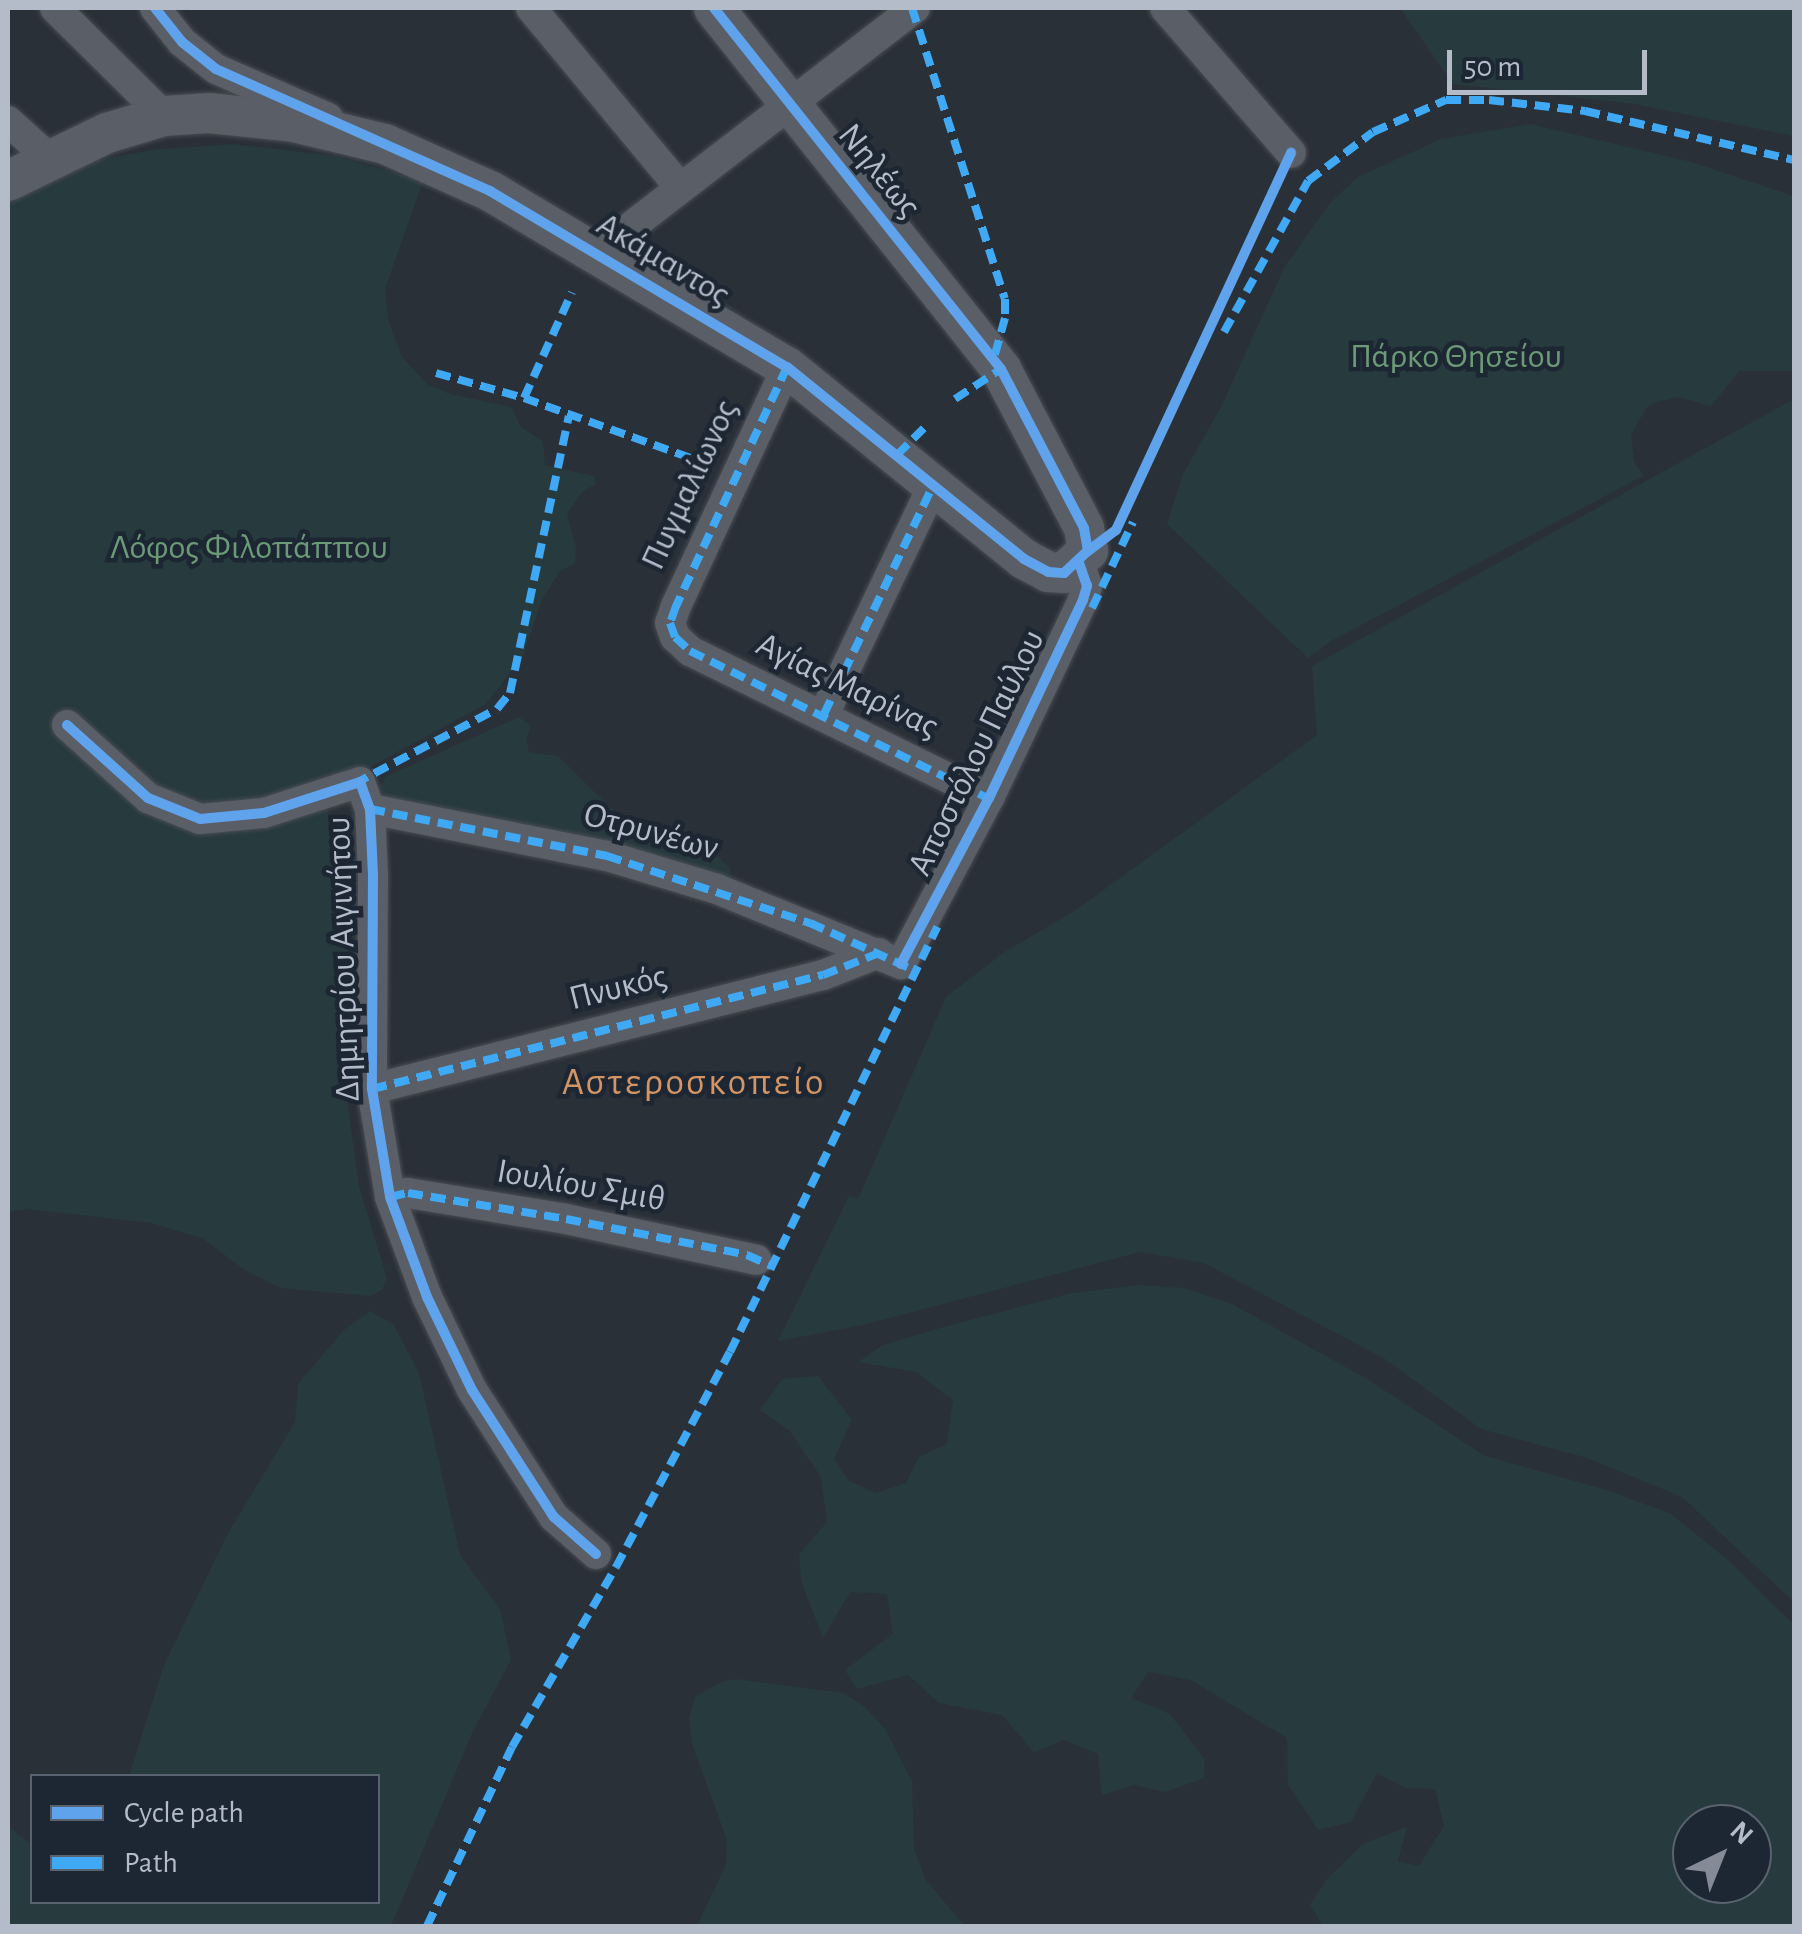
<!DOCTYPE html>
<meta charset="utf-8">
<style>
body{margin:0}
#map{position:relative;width:1802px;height:1934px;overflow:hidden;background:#2a3038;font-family:"Alegreya Sans",sans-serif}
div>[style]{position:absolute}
.green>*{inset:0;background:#273a3e}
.roads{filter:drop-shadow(0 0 2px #484c53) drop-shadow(0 0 2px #484c53)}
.minor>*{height:30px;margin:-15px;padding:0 15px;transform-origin:15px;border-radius:15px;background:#5a5e66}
.tertiary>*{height:40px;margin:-20px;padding:0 20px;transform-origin:20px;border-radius:20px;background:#5a5e66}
.quiet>*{height:8px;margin-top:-4px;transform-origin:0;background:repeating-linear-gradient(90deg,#3fa9f5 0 15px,transparent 0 23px)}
.cycleway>*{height:10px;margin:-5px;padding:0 5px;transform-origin:5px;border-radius:5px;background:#60a3ed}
span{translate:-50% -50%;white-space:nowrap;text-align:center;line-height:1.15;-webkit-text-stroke:9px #1d2633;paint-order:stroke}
.street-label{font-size:35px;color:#b4bcc9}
.park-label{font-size:35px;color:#6b9a76}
.neighbourhood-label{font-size:38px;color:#d59563;letter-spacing:2.5px}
.frame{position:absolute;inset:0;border:10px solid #b4bcc9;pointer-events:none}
.legend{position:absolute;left:30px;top:1774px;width:350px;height:130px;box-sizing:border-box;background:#1d2633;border:2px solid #59626f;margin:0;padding:12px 18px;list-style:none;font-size:30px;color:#b4bcc9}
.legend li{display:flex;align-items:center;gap:20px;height:50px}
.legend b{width:50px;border:2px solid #59626f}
.north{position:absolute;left:1672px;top:1804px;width:100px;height:100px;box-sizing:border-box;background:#1d2633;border:2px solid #59626f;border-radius:50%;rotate:43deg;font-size:28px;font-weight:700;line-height:40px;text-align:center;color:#b4bcc9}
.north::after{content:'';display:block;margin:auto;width:35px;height:45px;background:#848b96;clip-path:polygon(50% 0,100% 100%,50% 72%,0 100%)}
.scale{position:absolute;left:1447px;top:50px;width:200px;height:45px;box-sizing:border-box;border:5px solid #b4bcc9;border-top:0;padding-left:12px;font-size:30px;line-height:35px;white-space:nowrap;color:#b4bcc9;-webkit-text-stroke:8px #1d2633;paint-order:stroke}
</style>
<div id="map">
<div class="green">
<i style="clip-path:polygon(1400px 8px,1794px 8px,1794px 136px,1635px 104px,1453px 84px)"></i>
<i style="clip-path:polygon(1530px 124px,1692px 162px,1794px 196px,1794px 371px,1739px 371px,1711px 406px,1678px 397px,1656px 402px,1646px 408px,1631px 435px,1634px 461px,1643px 476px,1331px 641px,1308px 658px,1167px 524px,1183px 474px,1221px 407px,1284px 268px,1330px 203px,1358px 177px,1441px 139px)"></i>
<i style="clip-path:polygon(233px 144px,335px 156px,423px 181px,385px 289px,388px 320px,402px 357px,428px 385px,450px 394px,511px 407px,521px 427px,543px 441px,545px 465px,594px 476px,596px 484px,582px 492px,567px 514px,576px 548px,575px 563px,559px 572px,541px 602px,523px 656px,486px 704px,370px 767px,352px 768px,322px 786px,327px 810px,344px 837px,349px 868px,348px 1107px,359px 1187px,387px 1278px,382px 1290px,370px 1296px,280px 1288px,245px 1270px,202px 1238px,151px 1223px,28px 1209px,8px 1212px,8px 205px,68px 166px,151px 150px)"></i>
<i style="clip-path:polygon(1794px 399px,1794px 1602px,1682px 1497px,1587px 1458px,1481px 1429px,1385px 1359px,1204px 1263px,1140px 1252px,863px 1325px,778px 1341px,849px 1196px,858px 1199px,946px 997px,1006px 951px,1076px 910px,1317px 735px,1312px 666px)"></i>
<i style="clip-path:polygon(519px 717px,531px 726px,526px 739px,529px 752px,558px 756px,627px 824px,657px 843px,694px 855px,718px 857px,730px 868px,732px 884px,548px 831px,446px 809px,392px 803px,379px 788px,385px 777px)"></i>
<i style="clip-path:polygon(evenodd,1138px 1285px,1184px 1288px,1232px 1304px,1367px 1379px,1485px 1456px,1607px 1490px,1671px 1514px,1728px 1560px,1794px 1625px,1794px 1926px,1323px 1926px,1310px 1905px,1327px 1879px,1363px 1844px,1407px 1827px,1398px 1861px,1419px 1866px,1444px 1826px,1435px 1789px,1405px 1788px,1377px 1773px,1351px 1822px,1318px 1830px,1288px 1785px,1287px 1738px,1191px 1680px,1148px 1672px,1131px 1698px,1170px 1714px,1205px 1760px,1204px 1778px,1165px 1792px,1134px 1785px,1102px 1795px,1098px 1754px,1064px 1740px,1034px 1752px,1002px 1715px,939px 1703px,908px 1675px,857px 1689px,845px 1670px,893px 1634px,887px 1594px,850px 1592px,823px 1638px,801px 1581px,799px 1554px,827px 1522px,821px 1477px,790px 1431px,760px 1410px,782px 1379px,818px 1376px,852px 1420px,834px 1459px,848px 1480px,875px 1493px,906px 1483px,919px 1457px,947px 1444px,953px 1400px,916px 1372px,858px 1362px,883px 1345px,947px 1326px,1072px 1293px,1138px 1285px,1692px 1824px,1752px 1824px,1752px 1884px,1692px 1884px,1692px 1824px)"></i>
<i style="clip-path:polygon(370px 1311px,394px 1325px,419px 1373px,460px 1555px,500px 1609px,511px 1660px,473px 1731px,391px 1926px,8px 1926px,8px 1825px,32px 1846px,32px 1902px,378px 1902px,378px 1776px,129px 1776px,164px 1665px,227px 1535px,295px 1422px,298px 1384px,345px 1329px)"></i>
<i style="clip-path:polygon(736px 1679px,843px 1693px,865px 1707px,885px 1729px,912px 1781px,914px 1848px,925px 1879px,965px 1926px,697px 1926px,727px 1862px,726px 1837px,693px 1747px,689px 1719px,695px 1697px,723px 1681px)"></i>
</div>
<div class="roads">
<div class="minor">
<i style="left:55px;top:8px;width:153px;rotate:44.7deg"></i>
<i style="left:155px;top:8px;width:43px;rotate:51.5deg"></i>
<i style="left:182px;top:42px;width:43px;rotate:38.5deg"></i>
<i style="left:216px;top:69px;width:122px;rotate:23.6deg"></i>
<i style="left:531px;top:8px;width:231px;rotate:50.3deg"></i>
<i style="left:1165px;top:8px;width:192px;rotate:49deg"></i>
<i style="left:8px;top:121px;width:58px;rotate:42.2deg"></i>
<i style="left:598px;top:252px;width:400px;rotate:-37.6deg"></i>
<i style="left:787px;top:367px;width:264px;rotate:114.9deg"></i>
<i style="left:676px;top:606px;width:18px;rotate:109deg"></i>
<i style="left:670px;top:623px;width:15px;rotate:70deg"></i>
<i style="left:675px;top:637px;width:21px;rotate:43deg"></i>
<i style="left:690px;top:651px;width:333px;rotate:26.2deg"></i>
<i style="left:824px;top:714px;width:254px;rotate:-64.5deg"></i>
<i style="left:67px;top:725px;width:109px;rotate:42deg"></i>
<i style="left:148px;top:798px;width:56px;rotate:22deg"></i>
<i style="left:200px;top:819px;width:64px;rotate:-5.4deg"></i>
<i style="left:264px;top:813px;width:101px;rotate:-17.9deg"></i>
<i style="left:360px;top:782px;width:29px;rotate:70deg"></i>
<i style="left:370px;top:809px;width:65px;rotate:87.4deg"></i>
<i style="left:373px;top:874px;width:215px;rotate:90.3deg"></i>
<i style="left:372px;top:1089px;width:109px;rotate:80.5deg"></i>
<i style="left:390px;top:1197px;width:107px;rotate:69.7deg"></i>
<i style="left:427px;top:1297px;width:103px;rotate:64.2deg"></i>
<i style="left:472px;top:1390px;width:151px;rotate:57.2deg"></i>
<i style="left:554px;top:1517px;width:56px;rotate:41.4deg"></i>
<i style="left:370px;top:809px;width:242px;rotate:11.2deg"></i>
<i style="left:607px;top:856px;width:115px;rotate:16.7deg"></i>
<i style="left:717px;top:889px;width:199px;rotate:22.2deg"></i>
<i style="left:901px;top:964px;width:188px;rotate:-62.1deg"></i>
<i style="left:989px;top:798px;width:219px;rotate:-64.6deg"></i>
<i style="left:1083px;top:600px;width:15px;rotate:-74deg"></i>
<i style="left:1087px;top:586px;width:24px;rotate:-109deg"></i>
<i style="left:372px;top:1089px;width:465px;rotate:-14.2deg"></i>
<i style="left:823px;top:975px;width:60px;rotate:-21.4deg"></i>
<i style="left:390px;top:1197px;width:18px;rotate:-13deg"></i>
<i style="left:408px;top:1193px;width:160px;rotate:9.3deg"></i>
<i style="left:566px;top:1219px;width:195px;rotate:12.1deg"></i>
</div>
<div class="tertiary">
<i style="left:8px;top:181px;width:110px;rotate:-25.9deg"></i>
<i style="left:107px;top:133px;width:59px;rotate:-16.6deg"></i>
<i style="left:164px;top:116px;width:45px;rotate:-3.8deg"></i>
<i style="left:209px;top:113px;width:85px;rotate:6deg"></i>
<i style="left:294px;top:122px;width:94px;rotate:13.6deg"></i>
<i style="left:385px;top:144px;width:115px;rotate:24.1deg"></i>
<i style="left:490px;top:191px;width:345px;rotate:30.7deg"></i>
<i style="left:787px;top:367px;width:305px;rotate:39deg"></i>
<i style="left:1024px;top:559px;width:27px;rotate:28deg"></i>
<i style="left:1048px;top:572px;width:16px;rotate:4deg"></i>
<i style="left:1064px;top:573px;width:33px;rotate:-43deg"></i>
<i style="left:1088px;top:551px;width:23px;rotate:-100deg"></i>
<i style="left:1084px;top:528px;width:179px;rotate:-117.6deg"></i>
<i style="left:1001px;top:369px;width:461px;rotate:-128.5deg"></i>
</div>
</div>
<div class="quiet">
<i style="left:912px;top:8px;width:305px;rotate:72.3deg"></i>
<i style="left:1005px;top:299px;width:19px;rotate:90deg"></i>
<i style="left:1005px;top:318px;width:41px;rotate:105.4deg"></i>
<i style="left:1224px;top:332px;width:173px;rotate:-60.9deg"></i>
<i style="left:1308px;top:181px;width:81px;rotate:-37deg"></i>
<i style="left:1373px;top:132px;width:80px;rotate:-23.7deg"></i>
<i style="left:1446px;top:100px;width:43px"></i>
<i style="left:1489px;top:100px;width:97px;rotate:6.5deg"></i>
<i style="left:1585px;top:111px;width:215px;rotate:13.2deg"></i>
<i style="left:787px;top:367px;width:264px;rotate:114.9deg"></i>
<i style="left:676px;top:606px;width:18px;rotate:109deg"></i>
<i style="left:670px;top:623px;width:15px;rotate:70deg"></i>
<i style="left:675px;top:637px;width:21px;rotate:43deg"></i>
<i style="left:690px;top:651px;width:343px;rotate:26.3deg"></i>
<i style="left:436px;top:373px;width:91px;rotate:15.9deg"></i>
<i style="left:524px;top:398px;width:180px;rotate:19.8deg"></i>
<i style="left:524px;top:398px;width:116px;rotate:-65.6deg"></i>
<i style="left:955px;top:399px;width:55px;rotate:-33.1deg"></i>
<i style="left:897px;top:455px;width:38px;rotate:-45deg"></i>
<i style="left:1092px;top:608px;width:95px;rotate:-64.5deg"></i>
<i style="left:824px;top:714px;width:254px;rotate:-64.5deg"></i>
<i style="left:354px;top:784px;width:161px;rotate:-27.7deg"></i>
<i style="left:497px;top:709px;width:21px;rotate:-51deg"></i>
<i style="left:510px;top:693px;width:283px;rotate:-78deg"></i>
<i style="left:370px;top:809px;width:242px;rotate:11.2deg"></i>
<i style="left:607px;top:856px;width:214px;rotate:18.3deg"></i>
<i style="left:810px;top:923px;width:109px;rotate:24.4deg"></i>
<i style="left:372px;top:1089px;width:465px;rotate:-14.2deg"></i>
<i style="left:823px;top:975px;width:60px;rotate:-21.4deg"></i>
<i style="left:390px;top:1197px;width:18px;rotate:-13deg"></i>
<i style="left:408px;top:1193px;width:160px;rotate:9.3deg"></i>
<i style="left:566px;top:1219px;width:185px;rotate:11.2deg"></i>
<i style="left:747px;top:1255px;width:27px;rotate:24deg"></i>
<i style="left:427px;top:1926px;width:198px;rotate:-64.6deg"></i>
<i style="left:512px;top:1747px;width:208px;rotate:-60deg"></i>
<i style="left:616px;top:1567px;width:243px;rotate:-62.1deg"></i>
<i style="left:730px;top:1352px;width:473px;rotate:-64deg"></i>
</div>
<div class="cycleway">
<i style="left:155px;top:8px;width:43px;rotate:51.5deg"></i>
<i style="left:182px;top:42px;width:43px;rotate:38.5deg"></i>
<i style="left:216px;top:69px;width:300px;rotate:24deg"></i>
<i style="left:490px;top:191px;width:345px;rotate:30.7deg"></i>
<i style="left:787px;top:367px;width:305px;rotate:39deg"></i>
<i style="left:1024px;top:559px;width:27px;rotate:28deg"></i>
<i style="left:1048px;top:572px;width:16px;rotate:4deg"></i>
<i style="left:1064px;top:573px;width:33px;rotate:-43deg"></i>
<i style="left:1088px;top:551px;width:23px;rotate:-100deg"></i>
<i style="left:1084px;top:528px;width:179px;rotate:-117.6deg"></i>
<i style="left:1001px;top:369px;width:461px;rotate:-128.5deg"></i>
<i style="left:1088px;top:551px;width:35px;rotate:-37deg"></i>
<i style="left:1116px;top:530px;width:416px;rotate:-65.1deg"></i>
<i style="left:67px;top:725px;width:109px;rotate:42deg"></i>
<i style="left:148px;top:798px;width:56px;rotate:22deg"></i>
<i style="left:200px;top:819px;width:64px;rotate:-5.4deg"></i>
<i style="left:264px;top:813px;width:101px;rotate:-17.9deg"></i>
<i style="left:360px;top:782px;width:29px;rotate:70deg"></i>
<i style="left:370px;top:809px;width:65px;rotate:87.4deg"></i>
<i style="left:373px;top:874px;width:215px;rotate:90.3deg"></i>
<i style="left:372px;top:1089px;width:109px;rotate:80.5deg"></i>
<i style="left:390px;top:1197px;width:107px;rotate:69.7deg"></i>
<i style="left:427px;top:1297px;width:103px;rotate:64.2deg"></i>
<i style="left:472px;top:1390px;width:151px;rotate:57.2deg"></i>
<i style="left:554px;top:1517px;width:56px;rotate:41.4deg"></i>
<i style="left:901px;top:964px;width:188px;rotate:-62.1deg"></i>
<i style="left:989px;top:798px;width:219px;rotate:-64.6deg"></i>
<i style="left:1083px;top:600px;width:15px;rotate:-74deg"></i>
<i style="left:1087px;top:586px;width:24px;rotate:-109deg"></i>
</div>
<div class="street-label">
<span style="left:879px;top:171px;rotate:51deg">Νηλέως</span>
<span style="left:663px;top:260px;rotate:31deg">Ακάμαντος</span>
<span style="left:690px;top:485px;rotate:-65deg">Πυγμαλίωνος</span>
<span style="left:847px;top:686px;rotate:26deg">Αγίας Μαρίνας</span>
<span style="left:977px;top:753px;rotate:-64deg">Αποστόλου Παύλου</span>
<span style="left:651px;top:832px;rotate:15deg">Οτρυνέων</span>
<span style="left:344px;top:959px;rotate:-92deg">Δημητρίου Αιγινήτου</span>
<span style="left:618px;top:988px;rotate:-14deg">Πνυκός</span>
<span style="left:581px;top:1186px;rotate:10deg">Ιουλίου Σμιθ</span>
</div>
<div class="park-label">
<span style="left:1456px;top:357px">Πάρκο Θησείου</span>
<span style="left:249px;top:548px">Λόφος Φιλοπάππου</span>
</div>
<div class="neighbourhood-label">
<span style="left:694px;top:1084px">Αστεροσκοπείο</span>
</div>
<div class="frame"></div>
<ul class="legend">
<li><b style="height:12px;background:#60a3ed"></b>Cycle path</li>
<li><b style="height:12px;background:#3fa9f5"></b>Path</li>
</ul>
<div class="north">N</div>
<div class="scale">50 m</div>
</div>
